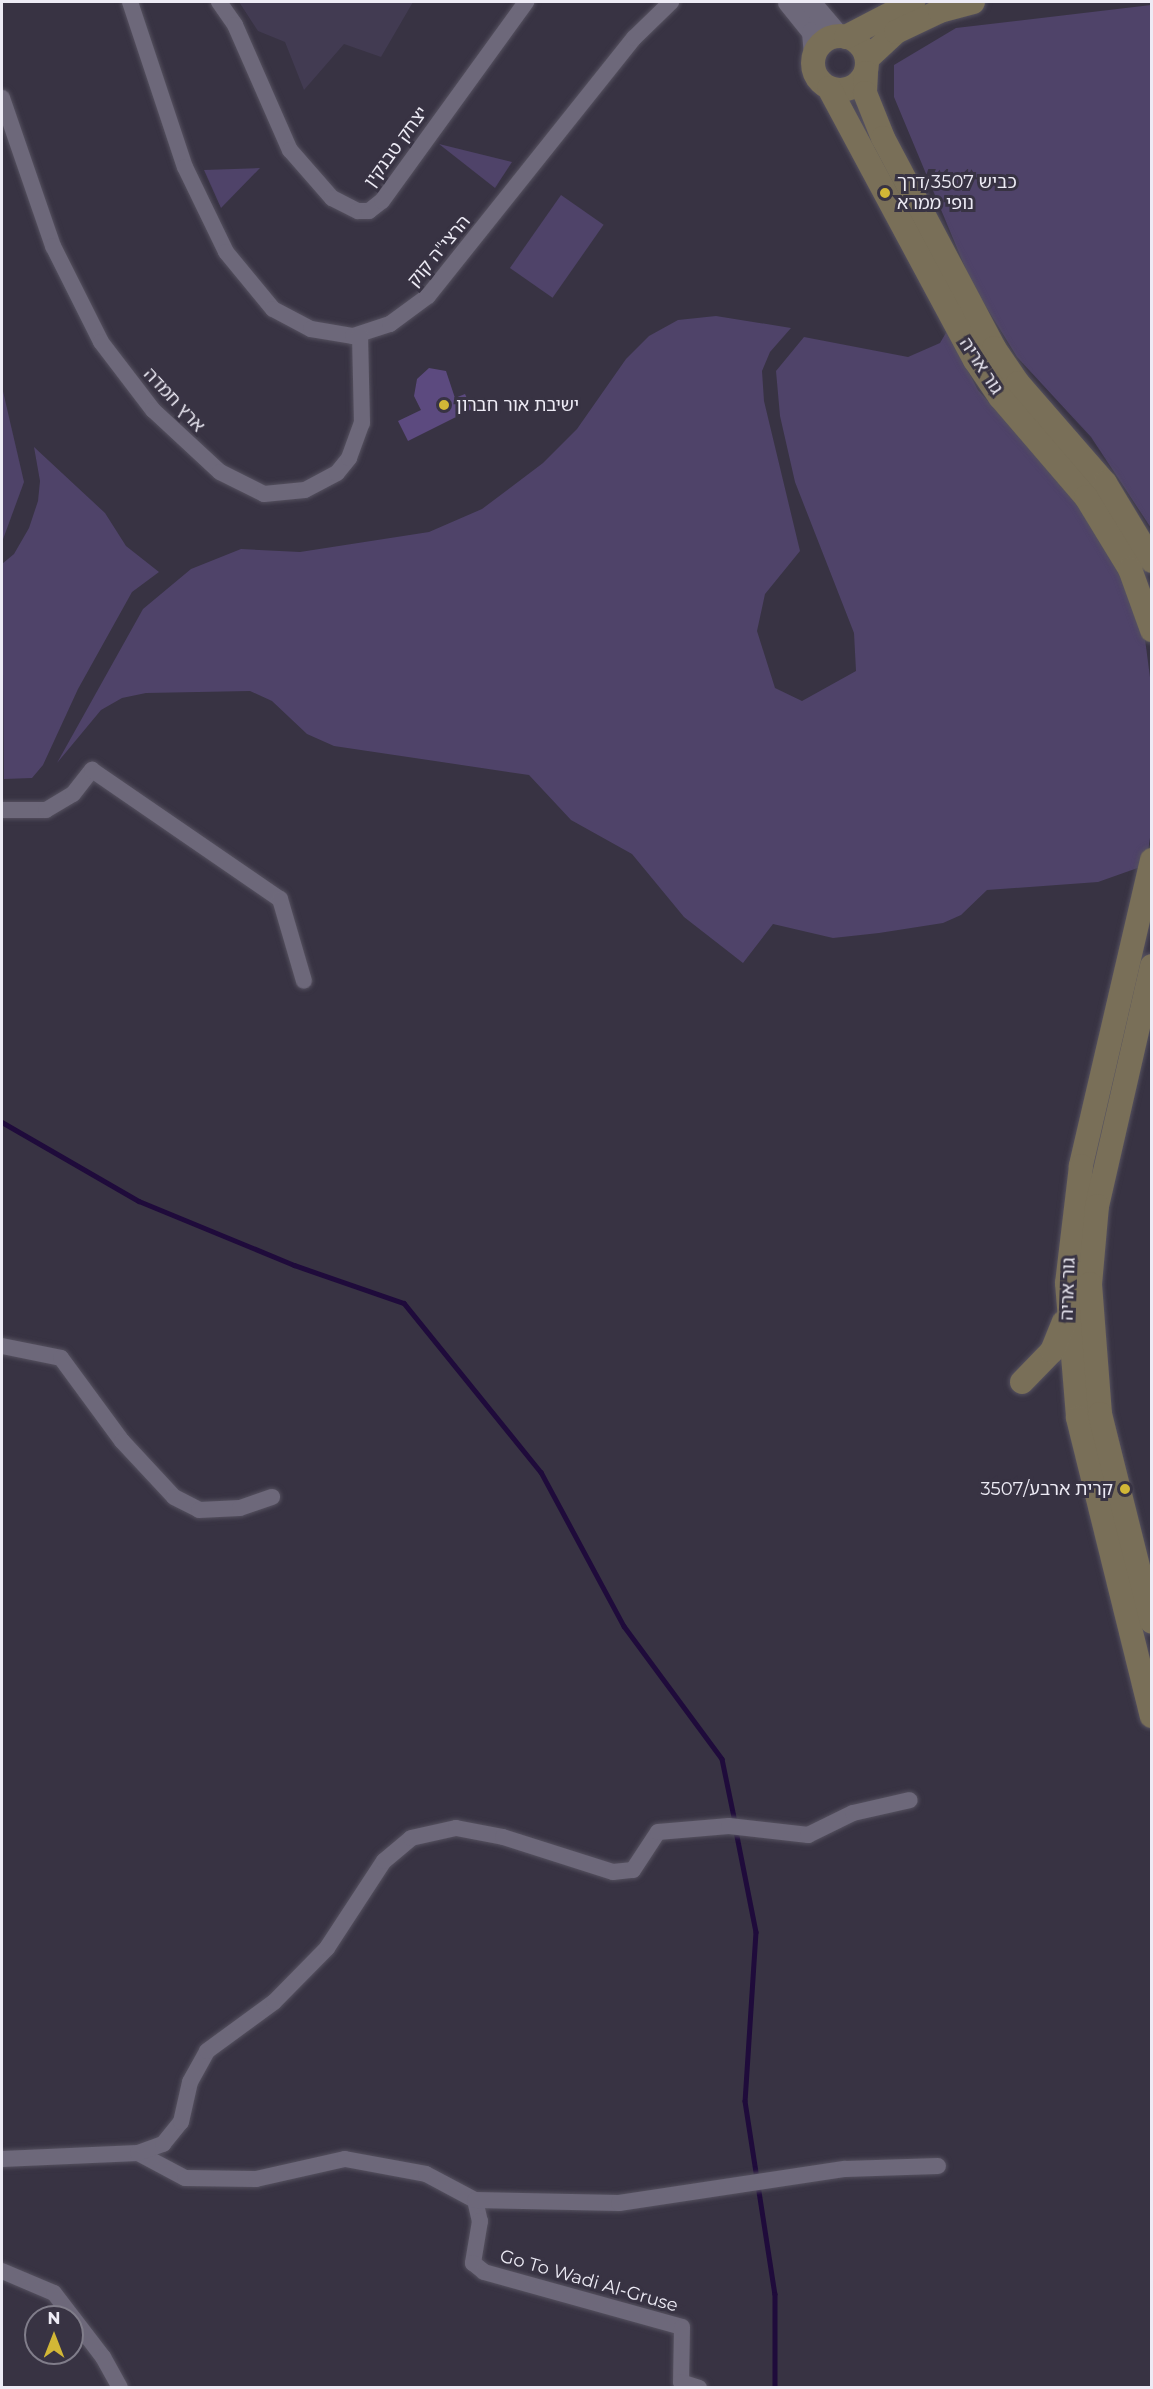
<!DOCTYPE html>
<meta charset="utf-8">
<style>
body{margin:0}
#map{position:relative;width:1153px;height:2389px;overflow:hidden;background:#383343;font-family:Montserrat,"Noto Sans Hebrew",sans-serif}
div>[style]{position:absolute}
.built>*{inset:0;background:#423b52}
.green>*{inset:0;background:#4f4369;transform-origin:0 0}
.stream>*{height:4.5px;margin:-2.25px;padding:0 2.25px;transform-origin:2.25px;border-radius:2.25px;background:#1f0b3b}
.building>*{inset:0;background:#5c4a7f}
.roads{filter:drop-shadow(0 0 2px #55515f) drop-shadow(0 0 2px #55515f)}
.minor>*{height:16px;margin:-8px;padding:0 8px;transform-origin:8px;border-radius:8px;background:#6d687a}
.tertiary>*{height:21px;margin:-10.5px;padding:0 10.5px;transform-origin:10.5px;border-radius:10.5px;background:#6d687a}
.secondary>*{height:24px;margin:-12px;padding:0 12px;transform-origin:12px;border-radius:12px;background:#796f58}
.secondary>.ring{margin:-12px;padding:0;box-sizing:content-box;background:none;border:24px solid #796f58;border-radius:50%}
.dots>*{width:16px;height:16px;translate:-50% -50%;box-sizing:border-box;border:3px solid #383343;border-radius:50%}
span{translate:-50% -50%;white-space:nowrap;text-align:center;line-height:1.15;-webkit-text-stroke:6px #383343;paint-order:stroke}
.street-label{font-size:18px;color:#edebf5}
.poi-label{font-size:18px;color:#edebf5}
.left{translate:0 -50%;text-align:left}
.right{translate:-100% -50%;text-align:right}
.frame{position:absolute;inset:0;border:3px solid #edebf5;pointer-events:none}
.north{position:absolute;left:24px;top:2305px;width:60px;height:60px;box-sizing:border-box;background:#383343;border:2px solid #807d8a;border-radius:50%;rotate:0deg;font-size:16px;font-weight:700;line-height:24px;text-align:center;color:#edebf5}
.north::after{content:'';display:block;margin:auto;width:21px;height:27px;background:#d2b736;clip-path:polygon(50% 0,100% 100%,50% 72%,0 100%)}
</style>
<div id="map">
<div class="built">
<i style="clip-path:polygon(239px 2px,413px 2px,381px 57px,344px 44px,304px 90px,285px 42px,258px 31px)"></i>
</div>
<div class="green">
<i style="clip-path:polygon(1151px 5px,1151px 528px,1091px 437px,1017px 357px,972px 284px,894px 97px,894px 65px,956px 28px)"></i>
<i style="clip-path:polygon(439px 144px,512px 162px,495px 188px)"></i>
<i style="clip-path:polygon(260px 168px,221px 208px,204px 170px)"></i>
<i style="left:561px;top:195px;width:52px;height:89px;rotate:35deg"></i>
<i style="clip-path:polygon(716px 316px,791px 328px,770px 352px,762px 371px,764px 401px,800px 551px,765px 594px,757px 631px,775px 688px,802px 701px,856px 671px,854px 633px,795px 482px,780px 416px,776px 371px,804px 337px,908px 357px,940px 343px,947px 331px,978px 390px,1079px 503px,1127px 581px,1145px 639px,1151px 685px,1152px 824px,1146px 865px,1098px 882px,987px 890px,961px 915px,943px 923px,879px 933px,833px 938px,773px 924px,743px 963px,684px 917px,632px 854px,571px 820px,529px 775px,334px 746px,307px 734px,272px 701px,250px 691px,146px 693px,122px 698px,101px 710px,57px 763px,143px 609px,191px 569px,241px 549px,300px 552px,429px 532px,482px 509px,543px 463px,577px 429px,626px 359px,649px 336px,678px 320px)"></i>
<i style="clip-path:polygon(2px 387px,24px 482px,2px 542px)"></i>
<i style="clip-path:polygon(34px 447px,105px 513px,126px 546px,159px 572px,132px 592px,78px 689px,43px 765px,32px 778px,4px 779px,2px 564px,14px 554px,29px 528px,38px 501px,40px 481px)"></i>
</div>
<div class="stream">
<i style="left:2px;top:1122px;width:158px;rotate:30deg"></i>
<i style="left:139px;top:1201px;width:168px;rotate:22.4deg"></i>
<i style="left:294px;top:1265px;width:116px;rotate:19.1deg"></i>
<i style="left:404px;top:1303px;width:218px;rotate:51deg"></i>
<i style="left:541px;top:1472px;width:175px;rotate:61.7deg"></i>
<i style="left:624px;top:1626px;width:165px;rotate:53.6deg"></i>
<i style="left:722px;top:1759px;width:64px;rotate:78.3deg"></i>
<i style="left:736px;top:1831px;width:103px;rotate:78.8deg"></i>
<i style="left:756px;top:1932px;width:169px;rotate:93.7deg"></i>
<i style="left:745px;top:2101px;width:195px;rotate:81.2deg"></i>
<i style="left:775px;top:2294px;width:94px;rotate:90deg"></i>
</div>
<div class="building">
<i style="clip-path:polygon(429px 368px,446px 371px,455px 398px,465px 394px,472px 409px,408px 441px,398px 421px,421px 410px,414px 396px,417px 379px)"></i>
</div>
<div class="roads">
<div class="minor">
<i style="left:130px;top:2px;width:174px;rotate:71.6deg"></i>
<i style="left:185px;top:167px;width:94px;rotate:64.2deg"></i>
<i style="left:226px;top:252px;width:74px;rotate:50.5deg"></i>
<i style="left:273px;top:309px;width:43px;rotate:27.8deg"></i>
<i style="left:311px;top:329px;width:43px;rotate:9.5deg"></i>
<i style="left:353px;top:336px;width:39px;rotate:-18deg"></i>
<i style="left:390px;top:324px;width:47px;rotate:-36.4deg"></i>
<i style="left:428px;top:296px;width:330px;rotate:-51.4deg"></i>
<i style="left:634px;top:38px;width:52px;rotate:-44.2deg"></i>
<i style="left:219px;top:2px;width:28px;rotate:55deg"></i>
<i style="left:235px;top:25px;width:137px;rotate:66.3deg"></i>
<i style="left:290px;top:150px;width:64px;rotate:48.8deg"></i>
<i style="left:332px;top:198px;width:29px;rotate:27deg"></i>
<i style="left:358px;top:211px;width:11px"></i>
<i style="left:369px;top:211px;width:16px;rotate:-38deg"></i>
<i style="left:382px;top:201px;width:246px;rotate:-54.1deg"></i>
<i style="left:2px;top:98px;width:157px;rotate:71deg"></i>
<i style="left:53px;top:246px;width:107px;rotate:63.4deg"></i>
<i style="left:101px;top:342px;width:86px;rotate:52.6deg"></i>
<i style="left:153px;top:410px;width:91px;rotate:42.8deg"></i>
<i style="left:220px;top:472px;width:49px;rotate:26.6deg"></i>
<i style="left:264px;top:494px;width:41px;rotate:-5.6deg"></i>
<i style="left:305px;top:490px;width:36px;rotate:-28deg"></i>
<i style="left:337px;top:473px;width:19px;rotate:-51deg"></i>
<i style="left:349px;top:458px;width:37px;rotate:-70deg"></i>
<i style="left:362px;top:423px;width:88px;rotate:-91.3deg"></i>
<i style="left:2px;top:810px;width:44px"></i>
<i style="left:46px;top:810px;width:31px;rotate:-31deg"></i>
<i style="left:73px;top:794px;width:31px;rotate:-52deg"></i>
<i style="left:92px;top:770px;width:228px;rotate:34.5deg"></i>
<i style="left:280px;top:899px;width:85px;rotate:73.7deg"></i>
<i style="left:2px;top:1346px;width:60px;rotate:11.5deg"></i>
<i style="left:61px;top:1358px;width:103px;rotate:53.7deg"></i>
<i style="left:122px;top:1441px;width:76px;rotate:47.1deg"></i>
<i style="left:174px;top:1497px;width:28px;rotate:27deg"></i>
<i style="left:199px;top:1510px;width:41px;rotate:-2.8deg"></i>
<i style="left:240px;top:1508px;width:34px;rotate:-19deg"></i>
<i style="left:138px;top:2153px;width:53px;rotate:28deg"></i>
<i style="left:185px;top:2178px;width:71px;rotate:0.8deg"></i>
<i style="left:256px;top:2179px;width:91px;rotate:-12.7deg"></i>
<i style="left:345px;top:2159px;width:82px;rotate:10.5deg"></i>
<i style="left:426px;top:2174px;width:55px;rotate:28deg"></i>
<i style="left:475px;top:2200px;width:22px;rotate:77deg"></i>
<i style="left:480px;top:2221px;width:43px;rotate:99.5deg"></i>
<i style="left:473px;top:2263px;width:14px;rotate:39deg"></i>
<i style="left:484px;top:2272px;width:205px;rotate:15.5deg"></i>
<i style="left:682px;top:2327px;width:55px;rotate:91deg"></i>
<i style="left:681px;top:2382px;width:19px;rotate:18deg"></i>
<i style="left:2px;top:2159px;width:136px;rotate:-2.5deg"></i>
<i style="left:138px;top:2153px;width:27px;rotate:-20deg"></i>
<i style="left:163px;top:2144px;width:28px;rotate:-51deg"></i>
<i style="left:181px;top:2122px;width:41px;rotate:-77.3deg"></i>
<i style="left:190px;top:2082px;width:35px;rotate:-61deg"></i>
<i style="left:207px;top:2051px;width:83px;rotate:-36.2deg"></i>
<i style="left:274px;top:2002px;width:76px;rotate:-45.5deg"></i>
<i style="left:327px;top:1948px;width:104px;rotate:-56.8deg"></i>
<i style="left:384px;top:1861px;width:35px;rotate:-40deg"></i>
<i style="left:411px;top:1838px;width:46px;rotate:-12.5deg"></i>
<i style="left:456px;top:1828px;width:48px;rotate:10.8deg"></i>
<i style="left:503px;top:1837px;width:115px;rotate:17.7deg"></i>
<i style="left:613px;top:1872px;width:20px;rotate:-6deg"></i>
<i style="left:633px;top:1870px;width:45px;rotate:-56.7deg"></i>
<i style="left:658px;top:1832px;width:71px;rotate:-4.8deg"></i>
<i style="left:729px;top:1826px;width:80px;rotate:6.5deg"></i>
<i style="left:808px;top:1835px;width:50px;rotate:-26.1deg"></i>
<i style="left:853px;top:1813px;width:58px;rotate:-12.8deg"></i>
<i style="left:475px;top:2200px;width:144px;rotate:1.2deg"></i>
<i style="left:619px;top:2203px;width:229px;rotate:-8.6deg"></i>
<i style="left:845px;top:2169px;width:93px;rotate:-1.8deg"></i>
<i style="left:2px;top:2271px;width:56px;rotate:22.9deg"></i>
<i style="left:54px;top:2293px;width:81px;rotate:52.6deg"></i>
<i style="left:103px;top:2357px;width:35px;rotate:61deg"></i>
</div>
<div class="tertiary">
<i style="left:788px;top:2px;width:38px;rotate:51deg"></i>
<i style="left:812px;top:32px;width:25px;rotate:85deg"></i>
<i style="left:810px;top:2px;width:45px;rotate:49.5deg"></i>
</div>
<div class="secondary">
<i class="ring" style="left:813px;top:36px;width:30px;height:30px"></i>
<i style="left:846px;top:37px;width:76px;rotate:-27.6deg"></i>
<i style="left:867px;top:59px;width:40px;rotate:-43deg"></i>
<i style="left:896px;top:32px;width:49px;rotate:-25.5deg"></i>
<i style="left:940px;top:11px;width:34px;rotate:-15deg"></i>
<i style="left:866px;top:73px;width:20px;rotate:93deg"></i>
<i style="left:865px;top:93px;width:48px;rotate:68.2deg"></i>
<i style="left:883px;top:138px;width:238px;rotate:62.1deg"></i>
<i style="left:994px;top:348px;width:42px;rotate:55.6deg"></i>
<i style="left:1018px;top:383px;width:133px;rotate:49deg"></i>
<i style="left:1105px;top:483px;width:91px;rotate:58.9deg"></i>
<i style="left:829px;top:88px;width:309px;rotate:61.8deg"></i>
<i style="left:975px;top:360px;width:45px;rotate:56deg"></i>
<i style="left:1000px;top:397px;width:132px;rotate:49.3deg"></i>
<i style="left:1086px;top:497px;width:84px;rotate:58.6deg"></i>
<i style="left:1130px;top:569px;width:65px;rotate:70.2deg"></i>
<i style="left:1152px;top:860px;width:314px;rotate:103.1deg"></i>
<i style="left:1081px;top:1166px;width:118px;rotate:96.8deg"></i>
<i style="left:1067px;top:1283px;width:135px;rotate:85.3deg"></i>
<i style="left:1078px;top:1418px;width:307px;rotate:76.1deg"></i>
<i style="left:1152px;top:966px;width:246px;rotate:102.9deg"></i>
<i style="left:1097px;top:1206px;width:78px;rotate:95.1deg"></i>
<i style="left:1090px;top:1284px;width:130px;rotate:85.6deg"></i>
<i style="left:1100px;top:1414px;width:214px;rotate:76deg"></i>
<i style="left:1022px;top:1382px;width:43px;rotate:-45.9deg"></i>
<i style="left:1052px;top:1351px;width:31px;rotate:-68deg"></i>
</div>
</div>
<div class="dots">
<i style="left:885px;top:193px;background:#d2b736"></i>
<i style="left:444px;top:405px;background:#d2b736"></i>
<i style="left:1125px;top:1489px;background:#d2b736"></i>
</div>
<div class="street-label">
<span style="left:396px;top:147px;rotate:-54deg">יצחק טבנקין</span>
<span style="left:439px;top:251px;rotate:-50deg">הרצי"ה קוק</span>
<span style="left:981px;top:366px;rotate:57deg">גור אריה</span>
<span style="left:174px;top:400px;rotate:47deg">ארץ חמדה</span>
<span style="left:1068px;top:1289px;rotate:-88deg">גור אריה</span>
<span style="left:589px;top:2281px;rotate:16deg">Go To Wadi Al-Gruse</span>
</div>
<div class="poi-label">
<span class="left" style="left:897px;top:193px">כביש 3507/דרך<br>נופי ממרא</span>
<span class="left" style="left:456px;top:405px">ישיבת אור חברון</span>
<span class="right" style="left:1113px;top:1489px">קרית ארבע/3507</span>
</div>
<div class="frame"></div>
<div class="north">N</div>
</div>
